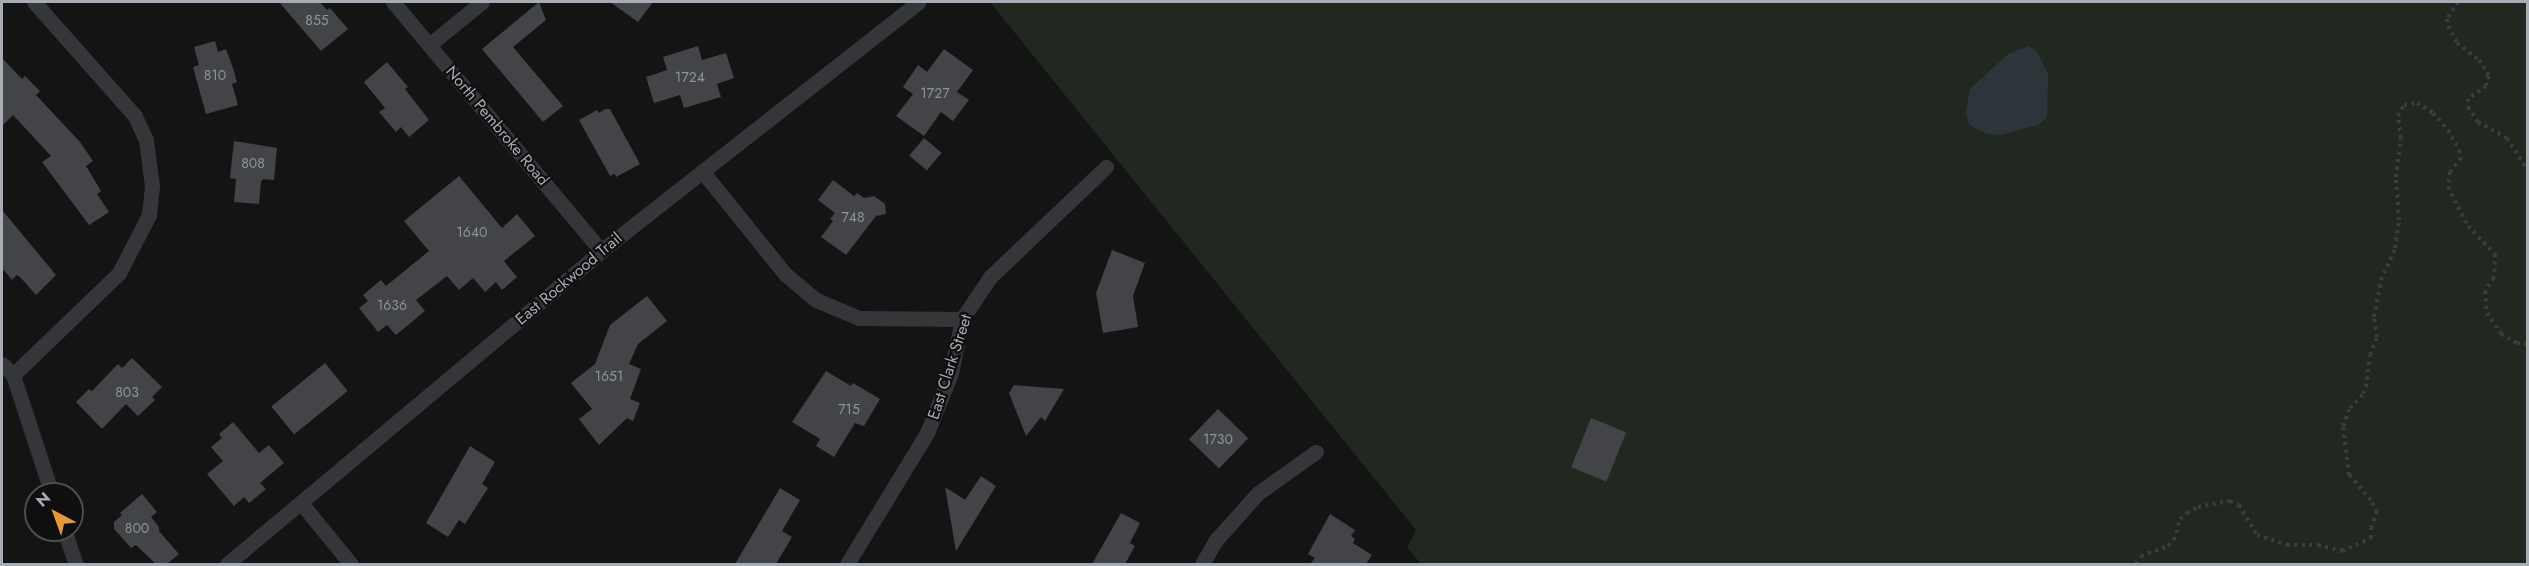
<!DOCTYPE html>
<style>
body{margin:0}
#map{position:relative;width:2529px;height:566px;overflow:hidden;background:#141415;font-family:Jost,sans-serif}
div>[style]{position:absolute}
.green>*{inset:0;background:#202820}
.water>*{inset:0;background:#2d353a}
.building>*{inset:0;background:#434448;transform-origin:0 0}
.path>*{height:4px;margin-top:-2px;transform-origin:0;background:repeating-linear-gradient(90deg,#3b3d41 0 3px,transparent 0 7.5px)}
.minor>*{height:15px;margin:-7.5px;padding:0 7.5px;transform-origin:7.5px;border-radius:7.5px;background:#35363a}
span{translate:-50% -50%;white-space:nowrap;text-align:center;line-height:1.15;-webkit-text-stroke:4.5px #0f0f10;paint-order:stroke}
.number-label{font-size:14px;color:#8d9299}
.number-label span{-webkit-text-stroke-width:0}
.street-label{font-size:16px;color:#a6acb4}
.frame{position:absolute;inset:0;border:3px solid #a6acb4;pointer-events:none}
.north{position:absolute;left:24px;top:482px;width:60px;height:60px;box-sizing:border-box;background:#0f0f10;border:2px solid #4b4e52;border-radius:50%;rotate:319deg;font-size:16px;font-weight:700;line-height:24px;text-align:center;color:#a6acb4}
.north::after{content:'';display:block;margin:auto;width:21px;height:27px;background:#e5993c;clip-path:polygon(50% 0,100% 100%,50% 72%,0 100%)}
</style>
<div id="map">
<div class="green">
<i style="clip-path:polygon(990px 2px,2527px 2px,2527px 564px,1421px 564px,1407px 547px,1416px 530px)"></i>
</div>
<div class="water">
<i style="clip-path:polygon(2029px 46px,2037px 52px,2048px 74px,2047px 117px,2038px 125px,2001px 135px,1987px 134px,1969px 125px,1966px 112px,1970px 89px,2008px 54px)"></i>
</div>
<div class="building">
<i style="clip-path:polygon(279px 2px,320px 2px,327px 10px,330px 8px,348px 29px,321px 51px)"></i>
<i style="clip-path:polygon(539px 2px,546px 20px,513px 47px,563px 106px,543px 122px,482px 49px)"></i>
<i style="clip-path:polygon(610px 2px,653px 2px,638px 22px)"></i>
<i style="clip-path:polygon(215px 41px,218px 52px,226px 49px,233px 68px,237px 82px,232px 84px,238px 105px,206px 114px,193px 67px,199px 65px,194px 47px)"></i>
<i style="clip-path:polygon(698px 46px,702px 60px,726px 53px,734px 78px,717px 84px,721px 97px,684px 108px,680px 95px,654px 103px,646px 77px,667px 70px,663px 57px)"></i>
<i style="clip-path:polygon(944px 49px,973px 70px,957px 92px,969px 100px,953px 121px,941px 112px,924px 136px,896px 116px,913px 94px,903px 87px,918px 65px,927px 72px)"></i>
<i style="clip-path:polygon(2px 58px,22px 79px,25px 76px,40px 91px,36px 95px,80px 142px,93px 161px,86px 166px,101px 191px,97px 194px,109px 212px,89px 225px,42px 162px,51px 156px,13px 115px,2px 126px)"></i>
<i style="clip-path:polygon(387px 62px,408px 87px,405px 89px,429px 120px,409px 137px,401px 127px,396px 132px,379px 112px,385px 108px,364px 82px)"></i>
<i style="clip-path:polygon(605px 109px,610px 109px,640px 164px,616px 177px,615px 174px,610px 176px,579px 120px,597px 110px,599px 113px)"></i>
<i style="left:924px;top:138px;width:23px;height:23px;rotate:40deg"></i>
<i style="clip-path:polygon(234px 141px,277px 148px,274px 180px,263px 179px,261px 182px,259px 204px,234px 202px,236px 179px,230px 178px)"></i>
<i style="clip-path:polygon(459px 176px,502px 228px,517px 214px,535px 236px,504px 261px,517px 277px,502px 290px,496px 282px,485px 292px,473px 278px,459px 290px,447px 276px,416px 300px,425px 311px,396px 335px,387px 325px,378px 332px,359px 308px,368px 301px,363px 295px,381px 280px,386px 286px,429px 251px,404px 221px)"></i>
<i style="clip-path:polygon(833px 180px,854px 196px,857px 193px,864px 198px,874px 196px,885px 204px,886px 214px,876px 216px,846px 255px,821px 237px,833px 221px,830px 219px,835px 213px,818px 200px)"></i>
<i style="clip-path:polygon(2px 210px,56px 275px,36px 295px,21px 278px,17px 275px,12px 280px,2px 268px)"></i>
<i style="clip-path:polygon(1112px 250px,1145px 263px,1133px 296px,1138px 327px,1103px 333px,1096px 293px)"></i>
<i style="clip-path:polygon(647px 296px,667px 321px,638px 344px,629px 364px,641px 369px,630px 399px,640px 403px,633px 421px,627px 418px,599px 445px,579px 419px,592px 409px,571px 383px,595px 364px,610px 325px)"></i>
<i style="clip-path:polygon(132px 358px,162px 387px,152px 397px,155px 400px,138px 416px,126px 404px,102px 429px,76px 402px,89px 389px,92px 391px,118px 364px,122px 368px)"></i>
<i style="left:325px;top:363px;width:36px;height:69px;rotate:51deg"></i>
<i style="clip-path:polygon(826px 371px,851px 386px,853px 383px,880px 399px,864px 426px,855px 423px,834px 457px,816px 446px,820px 439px,792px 422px)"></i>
<i style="clip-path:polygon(1014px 385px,1064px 389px,1045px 421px,1041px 417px,1026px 436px,1009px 393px)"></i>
<i style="left:1218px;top:409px;width:42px;height:42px;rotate:44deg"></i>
<i style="left:1591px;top:418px;width:38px;height:53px;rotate:22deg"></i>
<i style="clip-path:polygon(233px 422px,259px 453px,269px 445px,284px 463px,260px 483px,266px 489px,249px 503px,244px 497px,234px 506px,207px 474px,223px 461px,211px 447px,222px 438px,219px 434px)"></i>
<i style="clip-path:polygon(470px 446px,495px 462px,482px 484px,488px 488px,465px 524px,459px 520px,448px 537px,426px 523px)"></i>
<i style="clip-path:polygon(981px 476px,996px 486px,956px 551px,945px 487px,965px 500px)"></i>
<i style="clip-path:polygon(780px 488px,800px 500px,782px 531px,792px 537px,776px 564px,735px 564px)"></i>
<i style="clip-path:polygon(142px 494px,157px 512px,151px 517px,159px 527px,159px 531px,179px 554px,167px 564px,156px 564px,136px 545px,131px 548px,114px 529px,114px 522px,122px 515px,120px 513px)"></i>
<i style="clip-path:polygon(1121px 513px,1140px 523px,1130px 543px,1135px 546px,1125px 564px,1092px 564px)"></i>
<i style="clip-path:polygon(1330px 514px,1355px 530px,1351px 536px,1355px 539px,1353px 543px,1372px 555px,1366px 564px,1310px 564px,1315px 558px,1308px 554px)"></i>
</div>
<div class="path">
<i style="left:2458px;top:2px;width:20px;rotate:123deg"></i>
<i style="left:2447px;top:19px;width:7px;rotate:82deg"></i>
<i style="left:2448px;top:26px;width:19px;rotate:62deg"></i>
<i style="left:2457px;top:43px;width:28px;rotate:38deg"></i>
<i style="left:2479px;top:60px;width:19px;rotate:58deg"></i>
<i style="left:2489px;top:76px;width:10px;rotate:107deg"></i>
<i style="left:2486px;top:86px;width:22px;rotate:144deg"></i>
<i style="left:2468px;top:99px;width:8px;rotate:90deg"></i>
<i style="left:2468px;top:107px;width:18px;rotate:56deg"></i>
<i style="left:2478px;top:122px;width:33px;rotate:29deg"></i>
<i style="left:2507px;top:138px;width:38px;rotate:57deg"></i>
<i style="left:2136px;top:564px;width:9px;rotate:-58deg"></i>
<i style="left:2141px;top:556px;width:29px;rotate:-20deg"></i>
<i style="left:2168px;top:546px;width:8px;rotate:-45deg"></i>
<i style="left:2174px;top:540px;width:22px;rotate:-74deg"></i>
<i style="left:2180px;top:519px;width:9px;rotate:-41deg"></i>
<i style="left:2187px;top:513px;width:13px;rotate:-29deg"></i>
<i style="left:2198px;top:507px;width:33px;rotate:-11deg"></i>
<i style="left:2230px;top:501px;width:10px;rotate:24deg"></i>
<i style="left:2239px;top:505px;width:35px;rotate:59deg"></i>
<i style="left:2257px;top:535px;width:32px;rotate:18deg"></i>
<i style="left:2287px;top:545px;width:31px"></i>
<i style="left:2318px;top:545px;width:25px;rotate:14deg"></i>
<i style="left:2342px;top:551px;width:32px;rotate:-24deg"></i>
<i style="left:2371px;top:538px;width:10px;rotate:-90deg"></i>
<i style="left:2371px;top:528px;width:17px;rotate:-69deg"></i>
<i style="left:2377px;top:512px;width:13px;rotate:-117deg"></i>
<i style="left:2371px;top:500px;width:33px;rotate:-131deg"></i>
<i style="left:2349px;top:475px;width:49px;rotate:-97deg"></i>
<i style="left:2343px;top:426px;width:19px;rotate:-69deg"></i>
<i style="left:2350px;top:408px;width:19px;rotate:-47deg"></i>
<i style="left:2363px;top:394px;width:8px;rotate:-67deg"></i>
<i style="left:2366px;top:387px;width:32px;rotate:-83deg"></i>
<i style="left:2370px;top:355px;width:19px;rotate:-69deg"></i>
<i style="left:2377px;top:337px;width:20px;rotate:-99deg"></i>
<i style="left:2374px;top:317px;width:38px;rotate:-79deg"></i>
<i style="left:2381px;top:280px;width:35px;rotate:-66deg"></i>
<i style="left:2395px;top:248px;width:28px;rotate:-82deg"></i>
<i style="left:2399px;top:220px;width:43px;rotate:-94deg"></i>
<i style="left:2396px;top:177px;width:39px;rotate:-83deg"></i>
<i style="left:2401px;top:138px;width:22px;rotate:-98deg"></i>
<i style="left:2398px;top:116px;width:13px;rotate:-61deg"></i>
<i style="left:2404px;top:105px;width:13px;rotate:-9deg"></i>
<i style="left:2417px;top:103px;width:19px;rotate:32deg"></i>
<i style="left:2433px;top:113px;width:23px;rotate:49deg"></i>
<i style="left:2448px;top:130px;width:23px;rotate:61deg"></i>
<i style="left:2459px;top:150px;width:8px;rotate:76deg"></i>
<i style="left:2461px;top:158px;width:18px;rotate:128deg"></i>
<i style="left:2450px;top:172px;width:15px;rotate:98deg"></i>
<i style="left:2448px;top:187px;width:44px;rotate:62.9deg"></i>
<i style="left:2468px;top:226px;width:39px;rotate:46deg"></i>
<i style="left:2495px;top:254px;width:24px;rotate:92deg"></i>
<i style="left:2494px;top:278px;width:16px;rotate:125deg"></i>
<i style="left:2485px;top:291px;width:22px;rotate:85deg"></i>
<i style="left:2487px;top:313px;width:25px;rotate:56deg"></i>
<i style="left:2501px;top:334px;width:18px;rotate:29deg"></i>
<i style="left:2517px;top:343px;width:11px;rotate:5deg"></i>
</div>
<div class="minor">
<i style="left:393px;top:2px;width:324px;rotate:50.1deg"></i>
<i style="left:429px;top:45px;width:68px;rotate:-39.1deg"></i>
<i style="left:702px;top:171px;width:132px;rotate:51.1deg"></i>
<i style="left:785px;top:274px;width:40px;rotate:40deg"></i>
<i style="left:816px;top:300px;width:47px;rotate:22.7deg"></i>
<i style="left:859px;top:318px;width:103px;rotate:0.6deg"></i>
<i style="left:2px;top:364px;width:16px;rotate:45deg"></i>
<i style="left:13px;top:375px;width:125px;rotate:71.9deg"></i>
<i style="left:13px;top:375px;width:147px;rotate:-43.9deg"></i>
<i style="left:119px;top:273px;width:65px;rotate:-62.7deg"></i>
<i style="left:149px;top:215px;width:29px;rotate:-84deg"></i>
<i style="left:152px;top:186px;width:46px;rotate:-97.4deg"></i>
<i style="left:146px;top:140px;width:26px;rotate:-115deg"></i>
<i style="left:135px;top:116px;width:152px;rotate:-131.5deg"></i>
<i style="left:301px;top:503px;width:79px;rotate:50.7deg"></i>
<i style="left:64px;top:530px;width:36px;rotate:71deg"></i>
<i style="left:227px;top:564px;width:488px;rotate:-39.9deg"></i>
<i style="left:601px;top:251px;width:403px;rotate:-38.1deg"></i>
<i style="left:847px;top:564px;width:153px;rotate:-58.6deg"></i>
<i style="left:927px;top:433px;width:65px;rotate:-68.2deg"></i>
<i style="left:951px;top:373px;width:55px;rotate:-78.5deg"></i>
<i style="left:962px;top:319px;width:50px;rotate:-56.3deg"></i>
<i style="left:990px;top:277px;width:160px;rotate:-43.5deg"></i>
<i style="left:1202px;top:564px;width:28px;rotate:-60deg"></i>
<i style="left:1216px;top:540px;width:63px;rotate:-48.2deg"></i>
<i style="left:1258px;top:493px;width:71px;rotate:-35.3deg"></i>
</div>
<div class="number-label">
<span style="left:317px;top:20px">855</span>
<span style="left:215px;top:75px">810</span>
<span style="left:690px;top:77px">1724</span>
<span style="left:935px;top:93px">1727</span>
<span style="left:253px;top:163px">808</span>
<span style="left:853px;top:217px">748</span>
<span style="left:472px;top:232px">1640</span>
<span style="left:392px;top:305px">1636</span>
<span style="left:609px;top:376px">1651</span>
<span style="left:127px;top:392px">803</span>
<span style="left:849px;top:409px">715</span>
<span style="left:1218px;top:439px">1730</span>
<span style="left:137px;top:528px">800</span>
</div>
<div class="street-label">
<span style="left:497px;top:126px;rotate:50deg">North Pembroke Road</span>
<span style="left:569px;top:279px;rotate:-40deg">East Rockwood Trail</span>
<span style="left:950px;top:367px;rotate:-72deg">East Clark Street</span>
</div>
<div class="frame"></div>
<div class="north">N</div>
</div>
